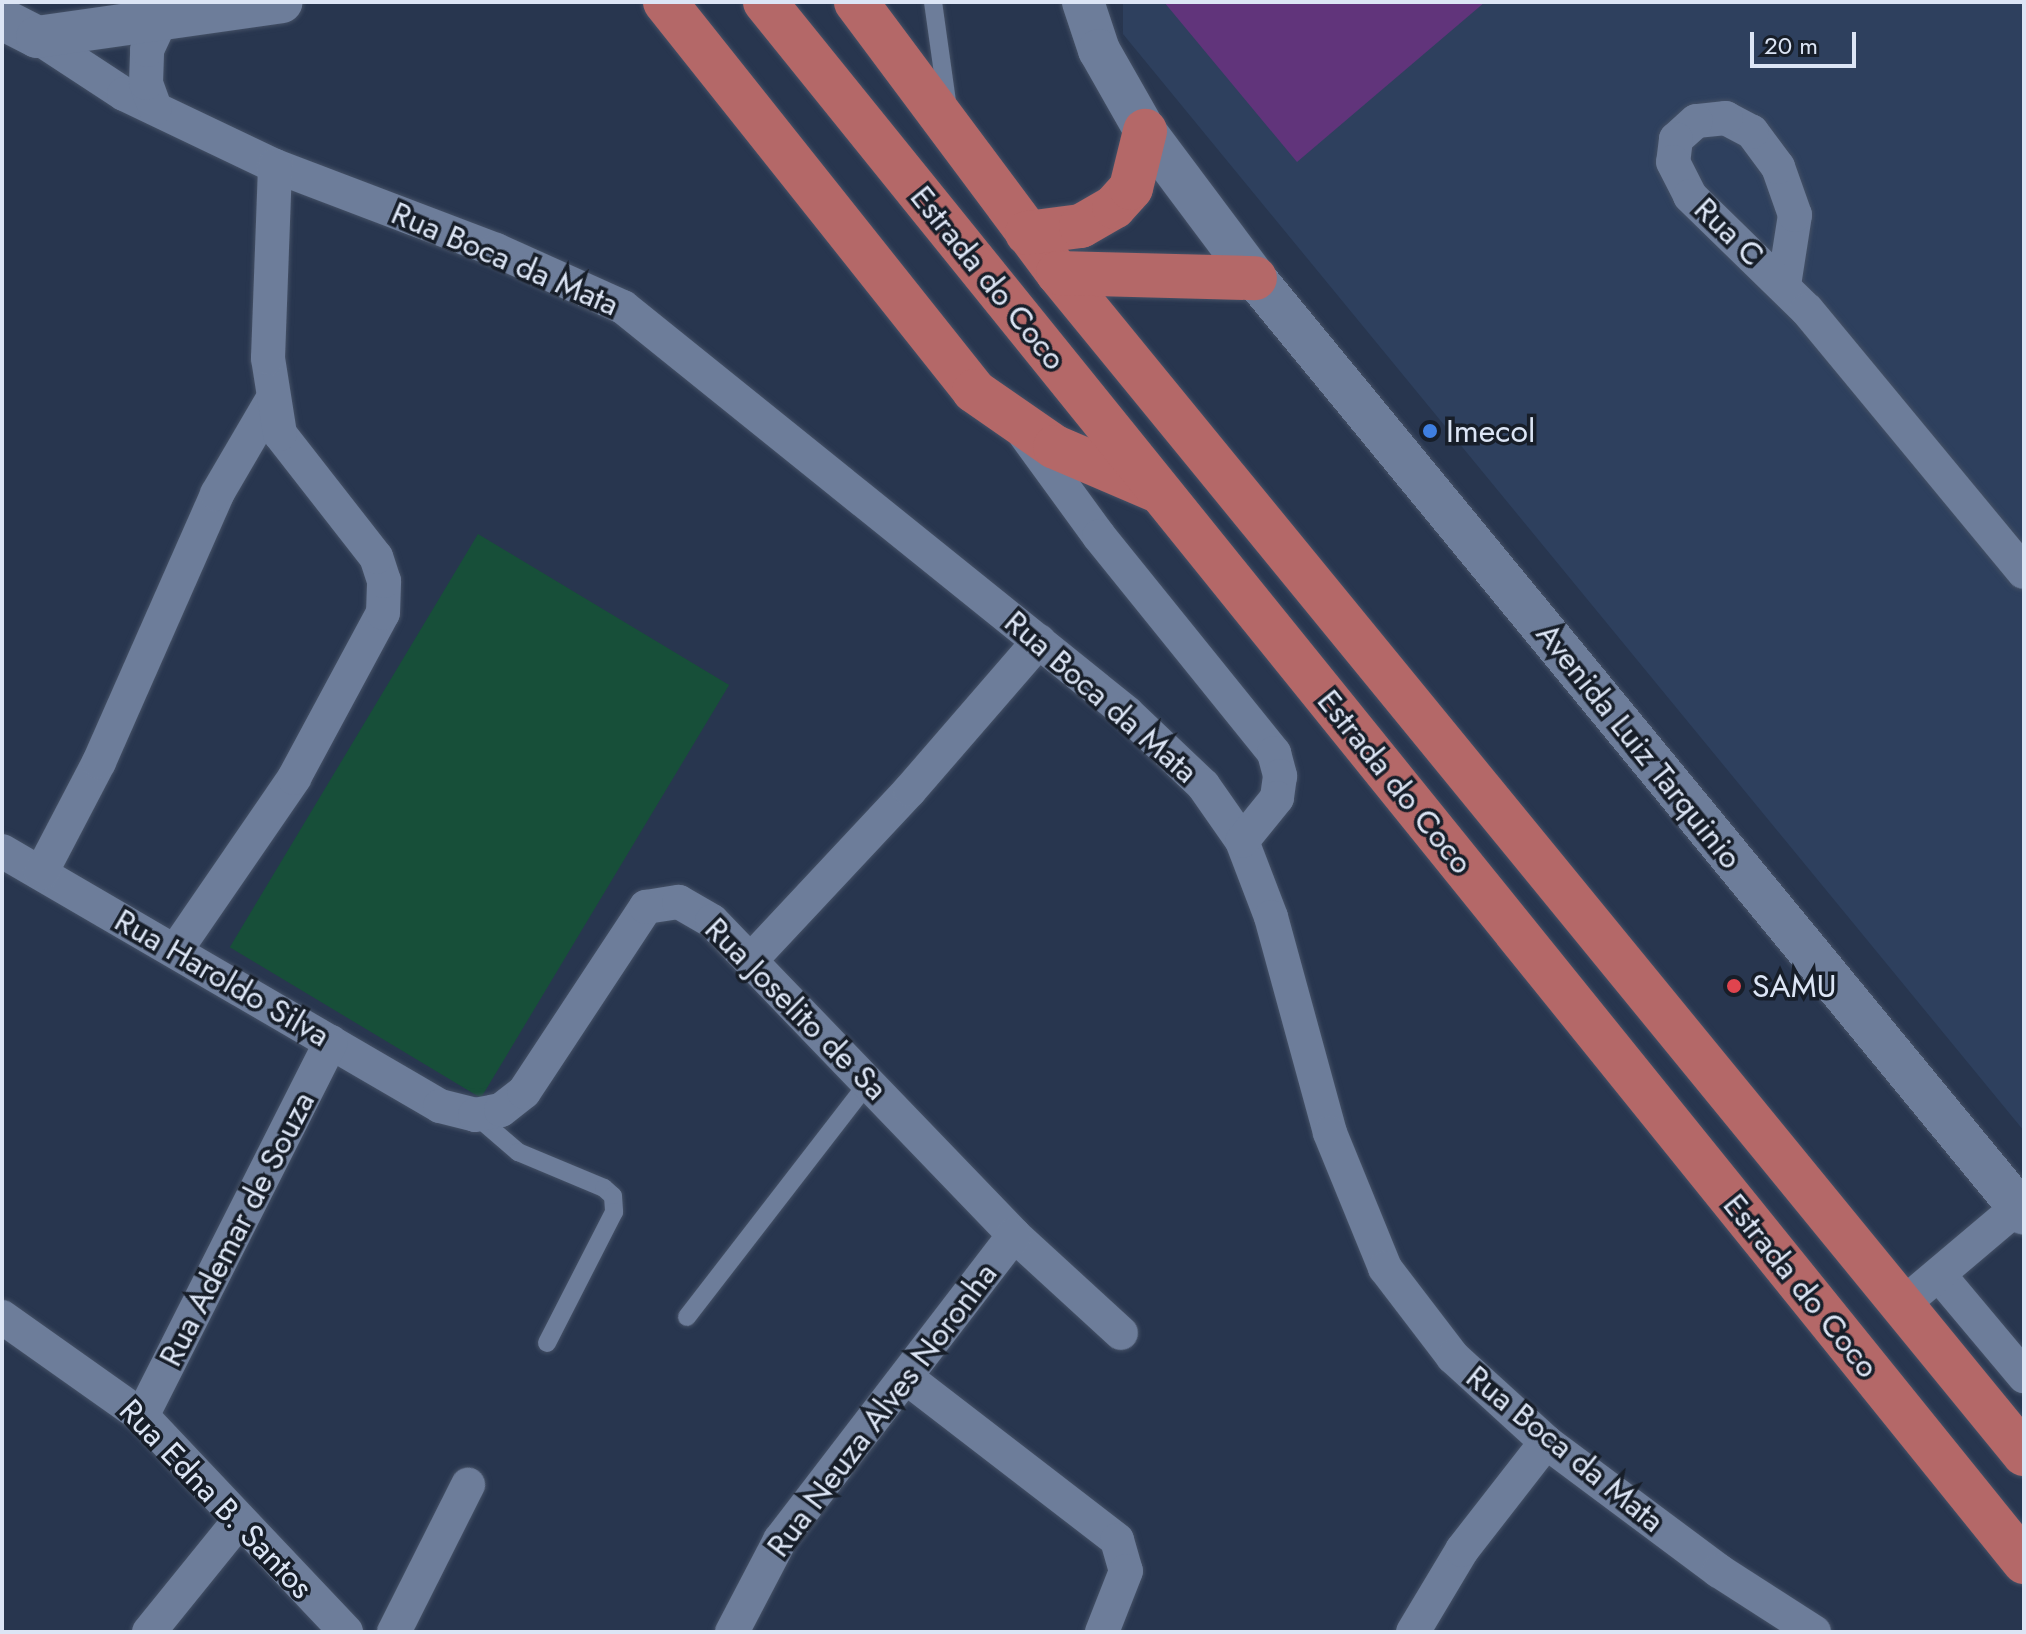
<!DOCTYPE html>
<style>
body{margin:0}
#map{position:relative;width:2026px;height:1634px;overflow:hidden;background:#28364f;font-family:Jost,sans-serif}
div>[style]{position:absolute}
.built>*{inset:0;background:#2e405e}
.green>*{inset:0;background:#174f39;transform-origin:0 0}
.building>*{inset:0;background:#61347b}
.roads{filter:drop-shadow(0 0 2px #455166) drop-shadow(0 0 2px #455166)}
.service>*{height:18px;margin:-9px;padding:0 9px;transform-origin:9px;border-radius:9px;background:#6d7d9a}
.minor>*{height:34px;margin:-17px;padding:0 17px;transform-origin:17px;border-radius:17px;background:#6d7d9a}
.tertiary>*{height:42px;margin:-21px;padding:0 21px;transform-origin:21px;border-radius:21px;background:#6d7d9a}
.trunk>*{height:44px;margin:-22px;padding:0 22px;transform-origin:22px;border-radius:22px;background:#b46868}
.dots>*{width:22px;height:22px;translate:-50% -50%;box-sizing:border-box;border:4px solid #171e29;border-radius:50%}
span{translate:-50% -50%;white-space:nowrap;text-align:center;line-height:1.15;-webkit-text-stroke:7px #171e29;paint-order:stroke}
.street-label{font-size:32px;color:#dce5f5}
.poi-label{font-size:32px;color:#dce5f5}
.left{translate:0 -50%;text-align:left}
.frame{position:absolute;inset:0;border:4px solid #dce5f5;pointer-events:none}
.scale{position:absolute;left:1750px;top:32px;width:106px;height:36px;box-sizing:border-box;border:4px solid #dce5f5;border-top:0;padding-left:10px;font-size:24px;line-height:28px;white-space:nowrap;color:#dce5f5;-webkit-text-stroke:6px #171e29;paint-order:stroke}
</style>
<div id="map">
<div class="built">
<i style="clip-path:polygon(1123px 2px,2024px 2px,2024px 1131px,1123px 34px)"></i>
</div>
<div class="green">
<i style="left:478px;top:534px;width:293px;height:482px;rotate:31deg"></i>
</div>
<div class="building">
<i style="clip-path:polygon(1164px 2px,1485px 2px,1297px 162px)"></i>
</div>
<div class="roads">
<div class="service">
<i style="left:933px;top:2px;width:108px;rotate:82deg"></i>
<i style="left:475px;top:1115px;width:57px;rotate:40.7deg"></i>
<i style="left:518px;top:1152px;width:93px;rotate:22.7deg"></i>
<i style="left:604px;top:1188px;width:12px;rotate:42deg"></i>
<i style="left:613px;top:1196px;width:16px;rotate:86deg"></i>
<i style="left:614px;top:1212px;width:147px;rotate:117.1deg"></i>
<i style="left:687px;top:1317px;width:299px;rotate:-52.3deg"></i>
</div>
<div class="minor">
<i style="left:37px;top:37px;width:104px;rotate:33.2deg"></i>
<i style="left:124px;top:94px;width:167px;rotate:25.5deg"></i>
<i style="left:275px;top:166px;width:236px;rotate:20.8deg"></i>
<i style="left:496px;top:250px;width:139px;rotate:24.2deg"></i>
<i style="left:623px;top:307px;width:647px;rotate:38.85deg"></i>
<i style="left:1127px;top:713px;width:105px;rotate:43.5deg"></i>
<i style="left:1203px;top:785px;width:68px;rotate:55.1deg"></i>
<i style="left:1242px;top:841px;width:81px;rotate:69.1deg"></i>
<i style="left:1271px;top:917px;width:224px;rotate:74.7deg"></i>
<i style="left:1330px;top:1133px;width:146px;rotate:67.8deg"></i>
<i style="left:1385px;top:1268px;width:112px;rotate:52.6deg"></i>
<i style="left:1453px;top:1357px;width:126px;rotate:42.4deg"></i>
<i style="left:1546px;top:1442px;width:216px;rotate:36.7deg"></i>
<i style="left:1719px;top:1571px;width:113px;rotate:32.7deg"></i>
<i style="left:155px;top:108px;width:27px;rotate:-110deg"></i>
<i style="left:146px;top:83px;width:33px;rotate:-88deg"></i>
<i style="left:147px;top:50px;width:33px;rotate:-65deg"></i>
<i style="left:1784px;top:285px;width:71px;rotate:-81.1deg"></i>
<i style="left:1795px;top:215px;width:51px;rotate:-109.5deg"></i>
<i style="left:1778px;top:167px;width:44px;rotate:-126.6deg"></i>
<i style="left:1752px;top:132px;width:30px;rotate:-152deg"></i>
<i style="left:1726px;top:118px;width:30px;rotate:174deg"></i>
<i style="left:1696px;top:121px;width:27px;rotate:138deg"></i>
<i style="left:1676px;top:139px;width:23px;rotate:97deg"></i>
<i style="left:1673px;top:162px;width:38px;rotate:63deg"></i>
<i style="left:1690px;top:196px;width:163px;rotate:44.3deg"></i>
<i style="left:1807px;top:310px;width:340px;rotate:50.4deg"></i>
<i style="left:1024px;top:433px;width:127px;rotate:53.9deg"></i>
<i style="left:1099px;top:536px;width:279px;rotate:51.1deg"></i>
<i style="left:1274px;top:753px;width:24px;rotate:75deg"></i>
<i style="left:1280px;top:776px;width:22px;rotate:98deg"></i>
<i style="left:1277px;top:798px;width:55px;rotate:129.1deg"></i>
<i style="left:2px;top:851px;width:507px;rotate:30.21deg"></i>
<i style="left:440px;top:1106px;width:36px;rotate:14deg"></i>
<i style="left:475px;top:1115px;width:26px;rotate:-11deg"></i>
<i style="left:501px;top:1110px;width:29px;rotate:-38deg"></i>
<i style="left:524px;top:1092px;width:222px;rotate:-56.6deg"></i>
<i style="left:646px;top:907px;width:33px;rotate:-9deg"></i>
<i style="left:679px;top:902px;width:38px;rotate:30deg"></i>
<i style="left:712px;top:921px;width:436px;rotate:46.1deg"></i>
<i style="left:1014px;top:1235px;width:145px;rotate:42.5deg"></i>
<i style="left:41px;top:873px;width:125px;rotate:-62.4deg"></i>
<i style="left:99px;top:762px;width:293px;rotate:-66.2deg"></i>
<i style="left:217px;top:494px;width:109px;rotate:-59.7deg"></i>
<i style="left:176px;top:950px;width:209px;rotate:-55.5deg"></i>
<i style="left:294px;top:778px;width:187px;rotate:-61.7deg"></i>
<i style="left:383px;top:613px;width:32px;rotate:-88deg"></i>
<i style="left:384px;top:581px;width:25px;rotate:-108deg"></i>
<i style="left:376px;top:557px;width:156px;rotate:-128deg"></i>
<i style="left:280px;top:434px;width:77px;rotate:-99deg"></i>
<i style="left:268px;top:358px;width:192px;rotate:-87.9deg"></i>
<i style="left:751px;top:960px;width:233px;rotate:-46.9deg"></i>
<i style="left:910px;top:790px;width:197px;rotate:-49.1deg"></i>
<i style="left:1940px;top:1276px;width:131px;rotate:50deg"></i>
<i style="left:1902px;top:1305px;width:152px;rotate:-40.2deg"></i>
<i style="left:2px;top:1317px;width:171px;rotate:35.3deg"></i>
<i style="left:142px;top:1416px;width:297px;rotate:46.6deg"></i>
<i style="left:907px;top:1378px;width:265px;rotate:37.6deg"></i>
<i style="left:1117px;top:1540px;width:32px;rotate:74deg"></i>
<i style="left:1126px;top:1571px;width:66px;rotate:111.5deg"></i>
<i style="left:142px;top:1416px;width:419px;rotate:-63.2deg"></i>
<i style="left:149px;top:1632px;width:141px;rotate:-51deg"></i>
<i style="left:394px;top:1632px;width:165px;rotate:-63.3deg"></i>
<i style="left:732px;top:1632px;width:104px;rotate:-62.4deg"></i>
<i style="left:780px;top:1540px;width:384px;rotate:-52.5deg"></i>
<i style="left:1413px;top:1632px;width:96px;rotate:-59.1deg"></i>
<i style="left:1462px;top:1550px;width:137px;rotate:-52.1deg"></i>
</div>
<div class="tertiary">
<i style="left:1083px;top:2px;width:51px;rotate:71.6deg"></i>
<i style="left:1099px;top:50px;width:93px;rotate:60.4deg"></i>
<i style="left:1145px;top:131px;width:184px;rotate:53.2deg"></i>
<i style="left:1255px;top:278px;width:1211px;rotate:50.59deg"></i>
<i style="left:2px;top:19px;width:39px;rotate:27deg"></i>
<i style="left:37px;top:37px;width:247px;rotate:-8.1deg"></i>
</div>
<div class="trunk">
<i style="left:665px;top:2px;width:497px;rotate:51.5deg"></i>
<i style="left:974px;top:391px;width:98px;rotate:34.7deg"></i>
<i style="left:1055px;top:447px;width:110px;rotate:23.1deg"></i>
<i style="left:765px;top:2px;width:2005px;rotate:51.09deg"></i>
<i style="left:856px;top:2px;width:338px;rotate:53.3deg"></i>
<i style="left:1058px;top:273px;width:1526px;rotate:50.72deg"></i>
<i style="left:1027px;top:233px;width:54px;rotate:-7.4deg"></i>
<i style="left:1081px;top:226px;width:38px;rotate:-30deg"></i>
<i style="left:1114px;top:207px;width:25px;rotate:-48deg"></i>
<i style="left:1131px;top:188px;width:59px;rotate:-76.2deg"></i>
<i style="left:1058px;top:273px;width:197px;rotate:1.5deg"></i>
</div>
</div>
<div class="dots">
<i style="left:1430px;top:431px;background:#3f7fe0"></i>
<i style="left:1734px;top:986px;background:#e0444e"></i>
</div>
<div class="street-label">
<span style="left:1729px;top:232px;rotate:44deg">Rua C</span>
<span style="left:505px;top:259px;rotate:23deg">Rua Boca da Mata</span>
<span style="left:988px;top:278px;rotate:51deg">Estrada do Coco</span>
<span style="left:1101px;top:697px;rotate:41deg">Rua Boca da Mata</span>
<span style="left:1639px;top:746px;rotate:51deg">Avenida Luiz Tarquinio</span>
<span style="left:1395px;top:782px;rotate:51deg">Estrada do Coco</span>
<span style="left:222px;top:978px;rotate:30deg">Rua Haroldo Silva</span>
<span style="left:796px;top:1009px;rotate:45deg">Rua Joselito de Sa</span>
<span style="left:237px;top:1229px;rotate:-63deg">Rua Ademar de Souza</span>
<span style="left:1801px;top:1286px;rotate:51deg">Estrada do Coco</span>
<span style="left:882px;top:1410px;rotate:-53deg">Rua Neuza Alves Noronha</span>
<span style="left:1565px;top:1449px;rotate:39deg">Rua Boca da Mata</span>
<span style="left:216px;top:1499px;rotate:46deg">Rua Edna B. Santos</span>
</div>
<div class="poi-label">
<span class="left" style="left:1446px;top:431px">Imecol</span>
<span class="left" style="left:1752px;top:986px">SAMU</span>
</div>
<div class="frame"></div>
<div class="scale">20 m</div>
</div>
